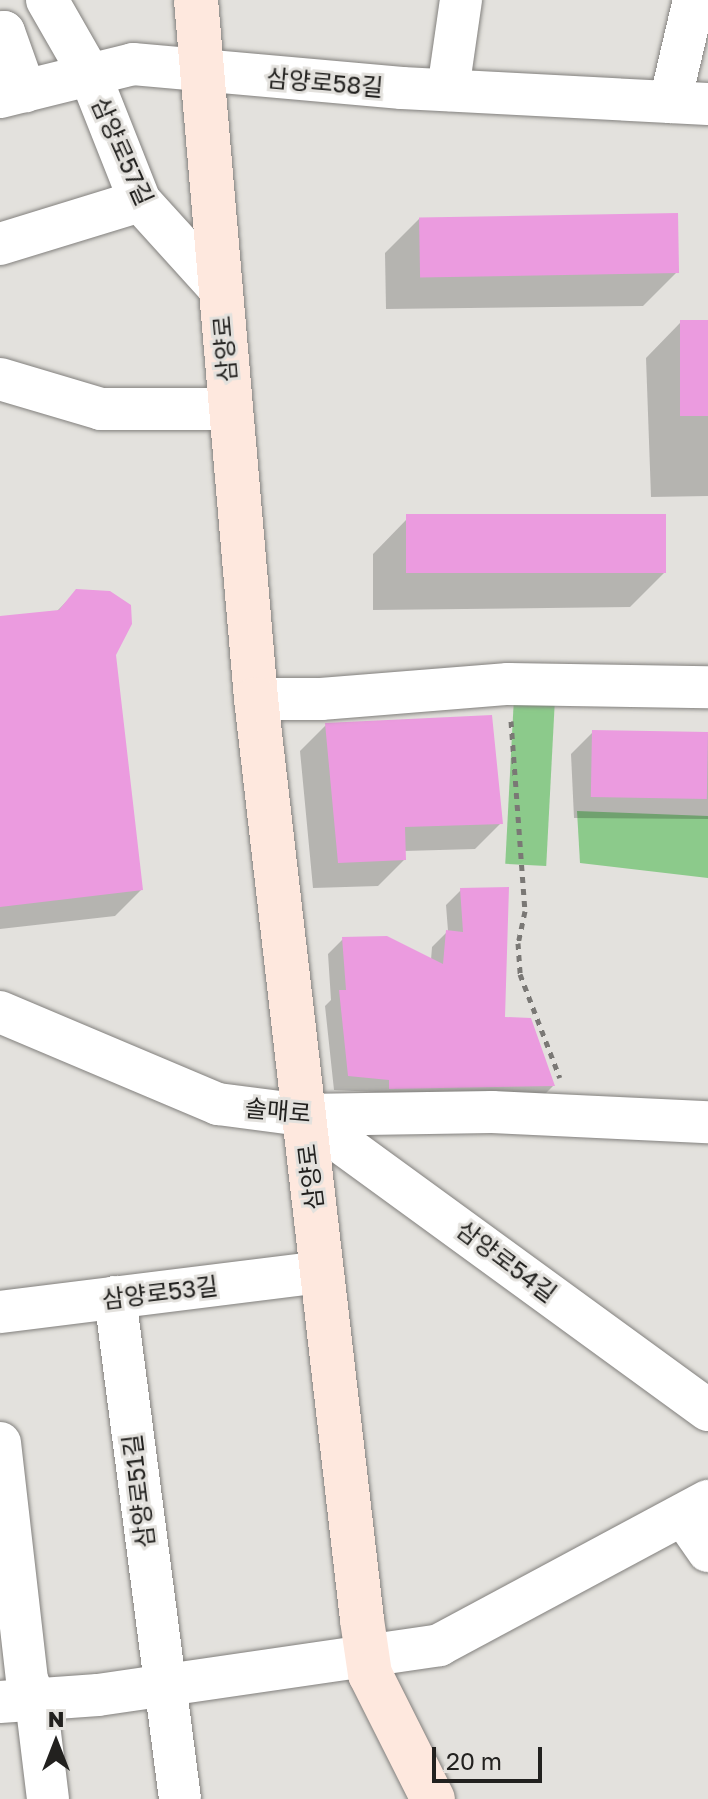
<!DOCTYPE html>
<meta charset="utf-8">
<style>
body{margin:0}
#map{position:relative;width:708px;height:1799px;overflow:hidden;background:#e3e1dd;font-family:"Golos Text","Noto Sans KR",sans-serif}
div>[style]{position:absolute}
.green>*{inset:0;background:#8cca8b;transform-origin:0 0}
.shadow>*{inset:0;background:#0003}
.building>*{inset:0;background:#eb9bdf;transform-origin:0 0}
.path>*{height:5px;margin-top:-2.5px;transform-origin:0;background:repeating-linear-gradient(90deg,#7a7875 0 6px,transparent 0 12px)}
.roads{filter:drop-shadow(0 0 2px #82807d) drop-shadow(0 0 2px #82807d)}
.street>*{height:42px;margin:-21px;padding:0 21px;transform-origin:21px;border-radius:21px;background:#fff}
.secondary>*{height:44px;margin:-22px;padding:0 22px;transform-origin:22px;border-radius:22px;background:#fee8de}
span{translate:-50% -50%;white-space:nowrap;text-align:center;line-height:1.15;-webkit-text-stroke:6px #e3e1dd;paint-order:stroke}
.street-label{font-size:24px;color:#22211f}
.north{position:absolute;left:16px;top:1703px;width:80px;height:80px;-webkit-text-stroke:6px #e3e1dd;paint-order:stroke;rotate:0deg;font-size:22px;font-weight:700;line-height:32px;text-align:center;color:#22211f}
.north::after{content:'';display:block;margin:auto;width:28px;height:36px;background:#22211f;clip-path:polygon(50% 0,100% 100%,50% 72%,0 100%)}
.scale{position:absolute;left:432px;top:1747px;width:110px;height:36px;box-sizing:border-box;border:4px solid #22211f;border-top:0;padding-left:10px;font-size:24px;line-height:28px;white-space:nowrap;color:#22211f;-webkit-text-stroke:6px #e3e1dd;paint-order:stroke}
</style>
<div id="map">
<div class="green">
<i style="left:514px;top:697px;width:41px;height:167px;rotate:3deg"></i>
<i style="clip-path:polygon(577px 811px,708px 816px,708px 878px,580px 863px)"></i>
</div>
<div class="shadow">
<i style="clip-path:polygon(420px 218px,677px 272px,643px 306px,386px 309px,385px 253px)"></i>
<i style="clip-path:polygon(708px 322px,708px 496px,651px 497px,646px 358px,680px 323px)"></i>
<i style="clip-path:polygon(407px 519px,664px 573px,630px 607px,373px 610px,373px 554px)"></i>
<i style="clip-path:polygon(77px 591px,113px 655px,141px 890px,115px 916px,0 929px,0 618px,55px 613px)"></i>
<i style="clip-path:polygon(326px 725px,501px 823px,475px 849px,404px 851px,404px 860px,378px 886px,313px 888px,300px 751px)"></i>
<i style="clip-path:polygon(593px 732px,708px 734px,708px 819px,574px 818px,571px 754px)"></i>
<i style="clip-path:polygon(461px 890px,503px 1019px,553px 1086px,539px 1100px,334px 1090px,325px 1006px,331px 1000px,328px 954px,343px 939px,431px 960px,432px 947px,448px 931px,446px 905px)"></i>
</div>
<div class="building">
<i style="left:678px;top:213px;width:60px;height:259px;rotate:89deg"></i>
<i style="left:708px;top:320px;width:96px;height:28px;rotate:90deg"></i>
<i style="left:666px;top:514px;width:59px;height:260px;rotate:90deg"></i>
<i style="clip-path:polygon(76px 589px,110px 591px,131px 605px,132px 624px,116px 655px,143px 890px,0 907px,0 616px,59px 610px)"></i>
<i style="clip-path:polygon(492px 715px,503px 824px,405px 827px,406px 860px,338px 863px,325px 723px)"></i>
<i style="left:592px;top:730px;width:116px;height:67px;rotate:1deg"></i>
<i style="clip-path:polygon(509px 887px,505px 1017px,531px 1018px,555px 1086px,389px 1089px,389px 1080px,348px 1076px,339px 990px,346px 990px,342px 937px,387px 936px,443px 964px,446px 930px,463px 932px,460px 888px)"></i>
</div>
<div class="path">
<i style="left:511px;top:721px;width:191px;rotate:85.8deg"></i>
<i style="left:525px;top:911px;width:33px;rotate:102deg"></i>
<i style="left:518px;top:943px;width:31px;rotate:86deg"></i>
<i style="left:520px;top:974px;width:111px;rotate:69deg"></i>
</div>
<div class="roads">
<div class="street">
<i style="left:47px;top:0;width:86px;rotate:60.2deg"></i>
<i style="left:90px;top:75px;width:136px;rotate:68.4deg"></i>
<i style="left:140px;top:201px;width:118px;rotate:47.8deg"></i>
<i style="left:0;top:33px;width:4px;rotate:-14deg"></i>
<i style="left:4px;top:32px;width:63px;rotate:70.4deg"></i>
<i style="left:448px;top:90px;width:91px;rotate:-81.8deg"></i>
<i style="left:0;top:97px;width:137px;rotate:-13.9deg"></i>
<i style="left:133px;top:64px;width:270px;rotate:5.1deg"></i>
<i style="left:402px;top:88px;width:306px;rotate:3deg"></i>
<i style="left:670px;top:102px;width:105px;rotate:-76.8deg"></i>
<i style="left:0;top:244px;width:146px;rotate:-17.1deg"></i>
<i style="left:0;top:379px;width:105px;rotate:16.5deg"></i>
<i style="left:101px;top:409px;width:129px"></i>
<i style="left:256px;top:699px;width:65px"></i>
<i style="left:321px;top:699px;width:188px;rotate:-4.6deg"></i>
<i style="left:508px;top:684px;width:200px;rotate:0.9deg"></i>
<i style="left:0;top:1012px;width:237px;rotate:22.9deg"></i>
<i style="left:218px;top:1104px;width:86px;rotate:7.4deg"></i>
<i style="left:303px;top:1115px;width:189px;rotate:-0.9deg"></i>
<i style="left:492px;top:1112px;width:216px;rotate:2.7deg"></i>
<i style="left:303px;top:1115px;width:501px;rotate:36.07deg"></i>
<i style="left:115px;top:1297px;width:506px;rotate:82.62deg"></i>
<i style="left:0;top:1312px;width:323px;rotate:-7.1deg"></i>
<i style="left:0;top:1443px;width:239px;rotate:83.5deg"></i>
<i style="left:27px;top:1680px;width:22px;rotate:66deg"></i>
<i style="left:36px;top:1700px;width:100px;rotate:83.1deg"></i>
<i style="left:683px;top:1515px;width:44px;rotate:55.2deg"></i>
<i style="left:0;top:1702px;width:98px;rotate:-4.1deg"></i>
<i style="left:98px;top:1695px;width:345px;rotate:-8.3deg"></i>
<i style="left:439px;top:1645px;width:305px;rotate:-28.2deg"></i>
</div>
<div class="secondary">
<i style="left:196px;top:0;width:702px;rotate:85.09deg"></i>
<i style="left:256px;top:699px;width:927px;rotate:83.43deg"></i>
<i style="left:362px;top:1620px;width:55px;rotate:81.6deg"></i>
<i style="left:370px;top:1674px;width:140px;rotate:63.3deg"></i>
</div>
</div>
<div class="street-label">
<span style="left:325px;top:82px;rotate:5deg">삼양로58길</span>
<span style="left:123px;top:151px;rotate:66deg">삼양로57길</span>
<span style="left:224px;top:349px;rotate:-95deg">삼양로</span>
<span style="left:278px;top:1110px;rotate:5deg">솔매로</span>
<span style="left:310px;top:1177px;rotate:-97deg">삼양로</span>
<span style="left:507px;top:1261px;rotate:37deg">삼양로54길</span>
<span style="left:160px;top:1292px;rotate:-7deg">삼양로53길</span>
<span style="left:138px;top:1491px;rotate:-97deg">삼양로51길</span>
</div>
<div class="north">N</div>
<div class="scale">20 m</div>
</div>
